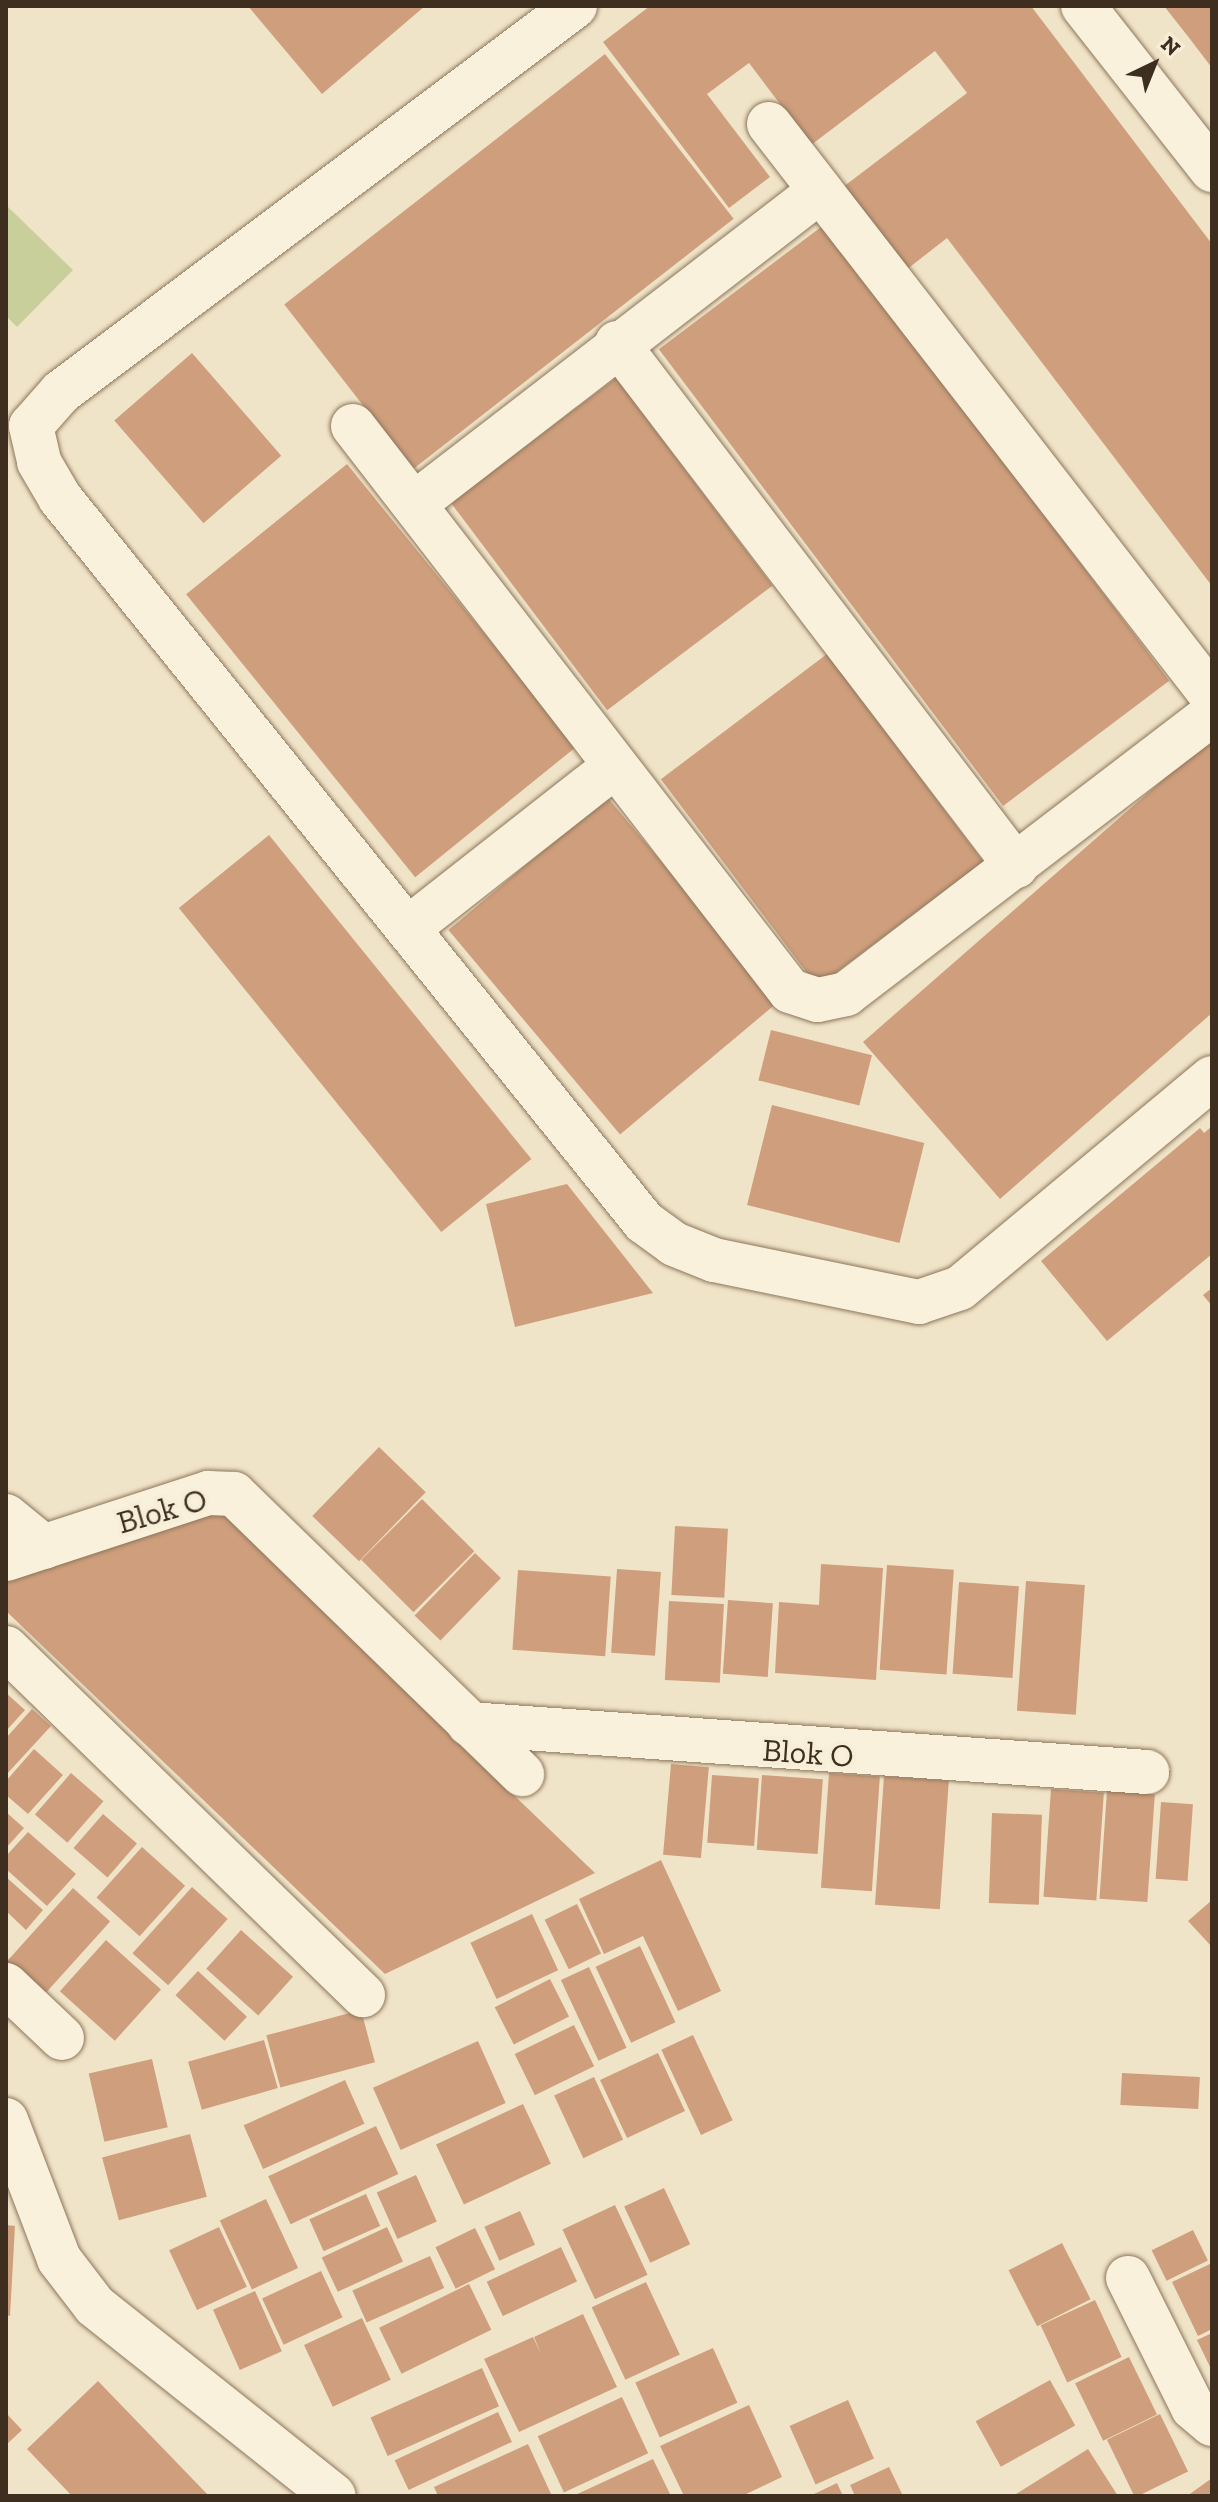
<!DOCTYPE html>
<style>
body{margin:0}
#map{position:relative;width:1218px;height:2502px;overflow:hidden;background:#f0e4c8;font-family:"Zilla Slab",serif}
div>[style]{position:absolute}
.green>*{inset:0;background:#c9cf9b}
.building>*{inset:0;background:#cf9f7d;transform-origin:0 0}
.roads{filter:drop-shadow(0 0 2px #8d765c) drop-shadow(0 0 2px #8d765c)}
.minor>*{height:44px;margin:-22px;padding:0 22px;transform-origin:22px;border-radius:22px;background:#faf1dc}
span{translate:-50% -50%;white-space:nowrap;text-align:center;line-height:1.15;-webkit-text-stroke:8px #f7eed8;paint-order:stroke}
.street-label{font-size:32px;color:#3d2e20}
.frame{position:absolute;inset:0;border:8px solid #3d2e20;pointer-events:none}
.north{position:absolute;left:1114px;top:24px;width:80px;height:80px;-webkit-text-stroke:6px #f7eed8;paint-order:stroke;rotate:43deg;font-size:22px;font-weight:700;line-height:32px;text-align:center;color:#3d2e20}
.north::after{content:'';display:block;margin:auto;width:28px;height:36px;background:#3d2e20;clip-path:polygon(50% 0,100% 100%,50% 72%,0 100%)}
</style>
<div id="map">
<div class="green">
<i style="clip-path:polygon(6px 205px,73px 270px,17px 327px,6px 316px)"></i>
</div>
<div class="building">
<i style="clip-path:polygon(248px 6px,425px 6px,322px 94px)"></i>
<i style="clip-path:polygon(650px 6px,1031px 6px,1212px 244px,1212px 586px,947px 238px,906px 270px,843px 187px,967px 93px,935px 51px,811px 145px,749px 63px,707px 94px,770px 177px,729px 208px,603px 42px)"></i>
<i style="clip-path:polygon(1164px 6px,1212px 6px,1212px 68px,1190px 39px)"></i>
<i style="left:605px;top:54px;width:209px;height:407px;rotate:52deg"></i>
<i style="left:825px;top:224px;width:572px;height:208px;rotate:53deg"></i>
<i style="left:192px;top:353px;width:136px;height:103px;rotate:49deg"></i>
<i style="left:616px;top:378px;width:260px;height:207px;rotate:53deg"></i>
<i style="left:347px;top:464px;width:364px;height:207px;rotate:51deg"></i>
<i style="left:827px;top:654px;width:260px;height:208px;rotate:53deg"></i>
<i style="clip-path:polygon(1212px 737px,1212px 1013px,1000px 1199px,863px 1042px)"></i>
<i style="left:607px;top:797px;width:267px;height:207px;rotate:50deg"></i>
<i style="left:269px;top:835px;width:417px;height:116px;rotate:51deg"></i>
<i style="left:771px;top:1030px;width:104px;height:52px;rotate:14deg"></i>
<i style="left:772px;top:1105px;width:157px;height:103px;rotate:14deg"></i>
<i style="clip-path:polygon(1212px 1126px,1212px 1254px,1107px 1341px,1041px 1261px,1200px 1128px,1204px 1133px)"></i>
<i style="clip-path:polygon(567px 1184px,653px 1293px,515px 1327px,486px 1204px)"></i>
<i style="clip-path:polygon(1212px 1288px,1212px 1306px,1203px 1295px)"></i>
<i style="left:379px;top:1447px;width:65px;height:96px;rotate:44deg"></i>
<i style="left:422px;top:1499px;width:74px;height:86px;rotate:45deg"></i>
<i style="clip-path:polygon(221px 1509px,315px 1604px,595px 1873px,385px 1974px,6px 1611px,6px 1581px)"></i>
<i style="left:675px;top:1526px;width:53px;height:69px;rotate:3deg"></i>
<i style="left:475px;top:1553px;width:36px;height:87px;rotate:44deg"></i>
<i style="clip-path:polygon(821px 1564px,883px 1568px,876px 1680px,775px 1673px,779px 1602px,819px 1605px)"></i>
<i style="left:887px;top:1565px;width:67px;height:105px;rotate:4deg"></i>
<i style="left:617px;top:1569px;width:44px;height:84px;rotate:4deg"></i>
<i style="left:518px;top:1570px;width:93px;height:80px;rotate:4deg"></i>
<i style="left:1026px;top:1581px;width:59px;height:130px;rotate:4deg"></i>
<i style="left:959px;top:1582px;width:60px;height:92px;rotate:4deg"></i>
<i style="left:728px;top:1600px;width:45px;height:74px;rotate:4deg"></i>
<i style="left:669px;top:1601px;width:55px;height:79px;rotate:3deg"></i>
<i style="clip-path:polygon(6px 1693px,25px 1710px,6px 1731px)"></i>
<i style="clip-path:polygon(32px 1709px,51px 1726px,6px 1775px,6px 1738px)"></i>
<i style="clip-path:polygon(34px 1749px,63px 1775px,28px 1814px,6px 1795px,6px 1781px)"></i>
<i style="left:671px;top:1764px;width:38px;height:91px;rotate:5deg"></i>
<i style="left:71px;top:1773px;width:43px;height:55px;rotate:41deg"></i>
<i style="left:829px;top:1773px;width:51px;height:115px;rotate:4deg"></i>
<i style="left:712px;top:1775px;width:47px;height:68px;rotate:4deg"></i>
<i style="left:762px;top:1775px;width:61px;height:75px;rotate:4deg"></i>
<i style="left:884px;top:1776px;width:65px;height:129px;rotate:4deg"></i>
<i style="left:1051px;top:1789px;width:53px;height:108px;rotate:4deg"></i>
<i style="left:1107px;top:1791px;width:48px;height:108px;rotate:4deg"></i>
<i style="left:1161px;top:1802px;width:32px;height:77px;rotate:4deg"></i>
<i style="clip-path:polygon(6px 1812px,24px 1828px,6px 1848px)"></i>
<i style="left:992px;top:1813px;width:50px;height:90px;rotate:2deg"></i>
<i style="left:103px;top:1814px;width:45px;height:45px;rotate:41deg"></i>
<i style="clip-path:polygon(28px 1832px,76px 1874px,47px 1906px,6px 1869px,6px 1856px)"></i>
<i style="left:142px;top:1847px;width:58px;height:68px;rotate:42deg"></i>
<i style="clip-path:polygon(661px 1860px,721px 1991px,678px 2011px,643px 1936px,604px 1954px,579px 1899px)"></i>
<i style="clip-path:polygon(6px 1877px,43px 1910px,26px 1930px,6px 1911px)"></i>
<i style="left:192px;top:1887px;width:48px;height:89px;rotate:42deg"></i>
<i style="left:73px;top:1888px;width:50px;height:101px;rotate:42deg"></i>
<i style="clip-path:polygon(1212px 1900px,1212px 1947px,1188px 1921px)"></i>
<i style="left:577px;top:1904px;width:55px;height:36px;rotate:64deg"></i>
<i style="left:532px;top:1914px;width:62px;height:68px;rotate:65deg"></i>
<i style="left:241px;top:1930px;width:70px;height:52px;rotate:42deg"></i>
<i style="left:106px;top:1940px;width:74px;height:69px;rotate:42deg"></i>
<i style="left:640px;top:1946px;width:84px;height:49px;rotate:65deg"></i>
<i style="left:589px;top:1967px;width:89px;height:31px;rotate:65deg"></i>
<i style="left:198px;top:1971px;width:67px;height:33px;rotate:43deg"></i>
<i style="left:550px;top:1979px;width:42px;height:62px;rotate:63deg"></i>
<i style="left:361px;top:2010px;width:54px;height:98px;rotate:75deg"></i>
<i style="left:574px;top:2025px;width:46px;height:66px;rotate:64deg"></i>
<i style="left:693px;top:2035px;width:94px;height:35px;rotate:65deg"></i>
<i style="left:264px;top:2040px;width:50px;height:79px;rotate:74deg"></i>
<i style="left:478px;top:2041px;width:68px;height:115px;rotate:66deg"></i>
<i style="left:658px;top:2053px;width:64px;height:64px;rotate:65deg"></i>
<i style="left:152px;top:2059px;width:70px;height:65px;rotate:77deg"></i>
<i style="left:1122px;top:2073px;width:78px;height:32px;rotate:3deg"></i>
<i style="left:594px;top:2077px;width:69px;height:44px;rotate:65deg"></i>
<i style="left:345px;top:2080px;width:48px;height:111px;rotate:66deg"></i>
<i style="left:523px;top:2104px;width:66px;height:96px;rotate:65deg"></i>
<i style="left:376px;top:2126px;width:53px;height:119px;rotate:65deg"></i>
<i style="left:190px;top:2134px;width:65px;height:91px;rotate:75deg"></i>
<i style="left:416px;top:2175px;width:51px;height:43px;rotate:66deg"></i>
<i style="left:664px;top:2188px;width:62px;height:44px;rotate:65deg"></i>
<i style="left:366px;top:2194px;width:35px;height:62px;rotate:66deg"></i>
<i style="left:266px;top:2199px;width:76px;height:51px;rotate:65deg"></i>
<i style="left:615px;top:2205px;width:77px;height:58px;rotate:65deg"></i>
<i style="left:520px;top:2211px;width:37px;height:39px;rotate:66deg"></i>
<i style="clip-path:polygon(6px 2225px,15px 2226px,10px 2316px,6px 2315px)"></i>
<i style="left:219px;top:2227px;width:66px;height:55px;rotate:65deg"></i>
<i style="left:387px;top:2227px;width:38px;height:72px;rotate:65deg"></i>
<i style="left:475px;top:2228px;width:46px;height:44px;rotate:64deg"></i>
<i style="left:1193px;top:2230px;width:34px;height:46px;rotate:64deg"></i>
<i style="left:1062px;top:2243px;width:63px;height:60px;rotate:63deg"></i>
<i style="left:561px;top:2247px;width:38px;height:82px;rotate:65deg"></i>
<i style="left:430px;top:2256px;width:35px;height:85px;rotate:66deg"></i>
<i style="clip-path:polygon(1212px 2263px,1212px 2329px,1198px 2336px,1172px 2282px)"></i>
<i style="left:321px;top:2271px;width:51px;height:65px;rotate:65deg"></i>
<i style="left:646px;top:2282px;width:80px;height:60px;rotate:65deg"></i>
<i style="left:469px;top:2284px;width:51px;height:100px;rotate:64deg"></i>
<i style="left:255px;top:2291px;width:66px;height:46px;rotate:66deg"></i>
<i style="left:1095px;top:2300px;width:63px;height:60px;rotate:65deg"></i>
<i style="clip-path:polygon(583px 2314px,617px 2387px,519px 2432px,484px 2359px,533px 2337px,541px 2354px,534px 2337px)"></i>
<i style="left:362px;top:2318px;width:68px;height:64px;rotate:65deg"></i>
<i style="clip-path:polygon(1212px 2333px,1212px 2371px,1197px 2340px)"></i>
<i style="left:713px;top:2348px;width:60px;height:85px;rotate:66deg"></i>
<i style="left:1129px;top:2357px;width:64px;height:60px;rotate:64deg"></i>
<i style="left:482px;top:2368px;width:42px;height:122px;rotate:66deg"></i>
<i style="left:1050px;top:2380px;width:52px;height:85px;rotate:61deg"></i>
<i style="clip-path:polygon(98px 2381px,209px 2496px,72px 2496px,27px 2449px)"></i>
<i style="left:622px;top:2397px;width:62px;height:93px;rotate:65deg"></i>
<i style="left:848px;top:2400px;width:64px;height:64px;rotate:66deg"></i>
<i style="clip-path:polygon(749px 2405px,782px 2477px,742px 2496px,684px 2496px,660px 2446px)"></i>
<i style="left:498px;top:2412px;width:33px;height:114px;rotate:65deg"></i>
<i style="clip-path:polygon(6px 2413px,22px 2430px,6px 2445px)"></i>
<i style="left:1160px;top:2414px;width:64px;height:59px;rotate:64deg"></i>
<i style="clip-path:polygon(528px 2444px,552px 2496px,438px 2496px,434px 2487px)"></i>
<i style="clip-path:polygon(1088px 2449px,1118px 2496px,1013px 2496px)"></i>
<i style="clip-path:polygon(653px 2459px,671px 2496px,573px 2496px)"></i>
<i style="clip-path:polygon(889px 2467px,903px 2496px,855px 2496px,850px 2485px)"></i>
<i style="clip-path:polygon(1212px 2478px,1212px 2496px,1187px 2496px)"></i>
<i style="clip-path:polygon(837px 2483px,843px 2496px,810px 2496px)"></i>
</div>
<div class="roads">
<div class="minor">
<i style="left:1083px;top:6px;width:209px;rotate:51.8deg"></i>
<i style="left:769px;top:124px;width:723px;rotate:52.24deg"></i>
<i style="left:617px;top:343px;width:658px;rotate:52.66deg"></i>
<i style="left:31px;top:426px;width:37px;rotate:77deg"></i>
<i style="left:39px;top:462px;width:42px;rotate:59.7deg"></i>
<i style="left:60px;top:498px;width:930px;rotate:51.11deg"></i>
<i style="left:644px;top:1222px;width:37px;rotate:36deg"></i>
<i style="left:674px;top:1244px;width:43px;rotate:21.8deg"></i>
<i style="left:714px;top:1260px;width:209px;rotate:11.6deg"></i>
<i style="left:919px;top:1302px;width:43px;rotate:-18.9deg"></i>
<i style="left:960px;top:1288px;width:328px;rotate:-39.8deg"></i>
<i style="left:31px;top:426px;width:45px;rotate:-48.6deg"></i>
<i style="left:61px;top:392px;width:643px;rotate:-36.91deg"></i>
<i style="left:353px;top:426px;width:714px;rotate:52.28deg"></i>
<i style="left:790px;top:991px;width:29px;rotate:18deg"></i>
<i style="left:818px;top:1000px;width:29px;rotate:-12deg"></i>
<i style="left:846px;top:994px;width:461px;rotate:-37.4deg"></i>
<i style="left:414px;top:504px;width:513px;rotate:-37.63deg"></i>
<i style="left:411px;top:926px;width:258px;rotate:-38.1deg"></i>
<i style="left:6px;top:1516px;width:49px;rotate:39.2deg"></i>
<i style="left:6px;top:1559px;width:213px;rotate:-18.1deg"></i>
<i style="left:208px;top:1493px;width:26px;rotate:2deg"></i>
<i style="left:234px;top:1494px;width:402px;rotate:44.2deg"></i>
<i style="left:6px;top:1648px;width:498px;rotate:44.2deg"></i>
<i style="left:469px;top:1724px;width:680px;rotate:4.05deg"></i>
<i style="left:6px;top:1985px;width:77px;rotate:43.4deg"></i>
<i style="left:6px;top:2120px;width:149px;rotate:69.1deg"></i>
<i style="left:59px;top:2259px;width:59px;rotate:52.5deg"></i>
<i style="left:95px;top:2306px;width:305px;rotate:38.5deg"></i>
<i style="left:1128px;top:2278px;width:145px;rotate:63.4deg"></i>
<i style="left:1193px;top:2408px;width:25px;rotate:40deg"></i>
</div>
</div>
<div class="street-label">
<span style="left:162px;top:1511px;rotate:-16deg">Blok O</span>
<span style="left:808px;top:1753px;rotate:4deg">Blok O</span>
</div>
<div class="frame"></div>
<div class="north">N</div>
</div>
